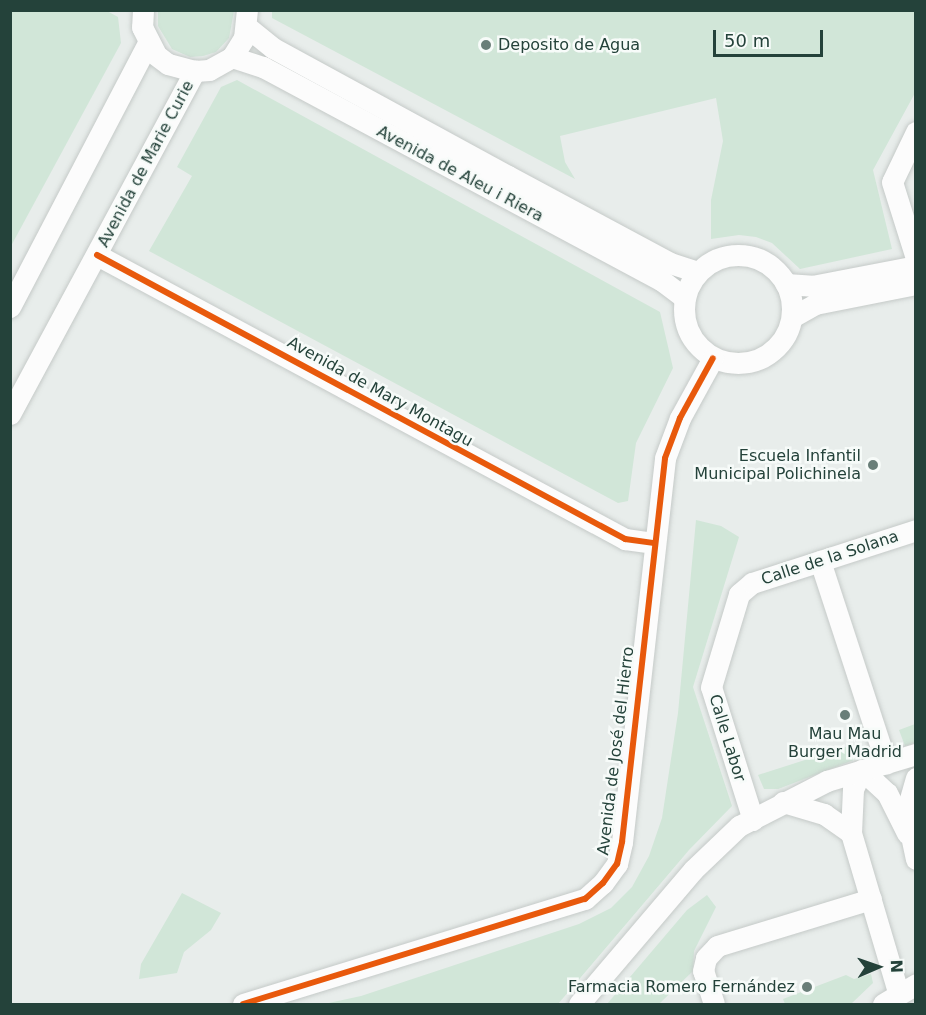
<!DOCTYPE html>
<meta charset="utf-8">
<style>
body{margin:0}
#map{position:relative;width:926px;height:1015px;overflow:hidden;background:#e8edeb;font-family:"DejaVu Sans",sans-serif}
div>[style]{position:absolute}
.green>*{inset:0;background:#d1e6d8}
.roads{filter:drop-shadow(0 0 2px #c5cac8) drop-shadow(0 0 2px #c5cac8)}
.minor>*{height:21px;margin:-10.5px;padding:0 10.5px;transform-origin:10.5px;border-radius:10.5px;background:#fcfcfc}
.minor>.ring{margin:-10.5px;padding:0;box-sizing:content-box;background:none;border:21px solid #fcfcfc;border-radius:50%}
.cycleway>*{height:6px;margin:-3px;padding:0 3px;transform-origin:3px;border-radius:3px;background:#e8590c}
.dots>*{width:16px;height:16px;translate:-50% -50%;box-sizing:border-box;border:3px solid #f7fbf9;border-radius:50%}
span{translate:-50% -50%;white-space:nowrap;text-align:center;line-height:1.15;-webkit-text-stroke:5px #f7fbf9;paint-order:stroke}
.poi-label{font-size:16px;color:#24423a}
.left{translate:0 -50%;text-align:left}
.right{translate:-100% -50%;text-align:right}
.street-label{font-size:16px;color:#24423a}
.frame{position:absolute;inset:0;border:12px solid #24423a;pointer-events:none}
.north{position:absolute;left:848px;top:937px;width:60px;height:60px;-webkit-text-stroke:4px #f7fbf9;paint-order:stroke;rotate:88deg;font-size:16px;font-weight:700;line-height:24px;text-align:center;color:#24423a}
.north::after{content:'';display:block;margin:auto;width:21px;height:27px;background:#24423a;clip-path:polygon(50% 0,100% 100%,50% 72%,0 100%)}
.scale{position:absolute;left:713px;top:30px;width:110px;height:27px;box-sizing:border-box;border:3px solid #24423a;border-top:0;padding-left:8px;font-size:18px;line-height:21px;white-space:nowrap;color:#24423a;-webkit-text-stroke:4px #f7fbf9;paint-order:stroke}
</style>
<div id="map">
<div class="green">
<i style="clip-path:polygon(11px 10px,107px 11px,118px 17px,121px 43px,11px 246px)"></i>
<i style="clip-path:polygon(272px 10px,915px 11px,915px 93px,873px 170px,892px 249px,800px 269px,772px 243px,756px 237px,739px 235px,711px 239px,711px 200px,723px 141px,716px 98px,560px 136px,565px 162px,575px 179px,272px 18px)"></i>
<i style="clip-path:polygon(234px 11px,229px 38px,216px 52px,203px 56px,190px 57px,172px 49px,158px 26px,158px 11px)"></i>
<i style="clip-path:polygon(237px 80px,660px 312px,673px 368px,636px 443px,628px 501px,618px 503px,149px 251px,192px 176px,177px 167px,221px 87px)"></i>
<i style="clip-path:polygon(696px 520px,721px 526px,739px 537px,693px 687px,732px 806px,689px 850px,558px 1004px,324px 1004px,361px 996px,579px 924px,611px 908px,632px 887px,649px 856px,662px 818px,678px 713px)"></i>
<i style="clip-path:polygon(915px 724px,915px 743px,905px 746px,899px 730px)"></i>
<i style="clip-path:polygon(855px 744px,859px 758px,778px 789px,764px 789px,758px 775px)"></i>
<i style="clip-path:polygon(182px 893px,221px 913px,211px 930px,184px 952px,177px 973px,139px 979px,141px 964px)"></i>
<i style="clip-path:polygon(707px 895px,716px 907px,694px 951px,693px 971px,659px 1004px,607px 1004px,687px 910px)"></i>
<i style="clip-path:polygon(871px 974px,873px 983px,851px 1004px,785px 1004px,783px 999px,846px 975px,854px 979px)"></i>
</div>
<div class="roads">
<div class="minor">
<i style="left:143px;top:10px;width:17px;rotate:93deg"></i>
<i style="left:142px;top:27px;width:31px;rotate:63deg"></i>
<i style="left:156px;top:55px;width:15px;rotate:37deg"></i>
<i style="left:168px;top:64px;width:28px;rotate:15deg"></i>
<i style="left:195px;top:71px;width:14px;rotate:-4deg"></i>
<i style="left:209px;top:70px;width:26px;rotate:-29deg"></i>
<i style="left:232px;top:57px;width:22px;rotate:-58deg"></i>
<i style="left:244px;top:38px;width:28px;rotate:-84deg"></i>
<i style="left:247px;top:27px;width:33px;rotate:39deg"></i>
<i style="left:273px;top:48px;width:268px;rotate:28.6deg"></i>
<i style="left:508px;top:176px;width:184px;rotate:28.2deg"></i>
<i style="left:670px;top:263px;width:29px;rotate:18deg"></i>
<i style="left:232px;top:57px;width:33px;rotate:18deg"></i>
<i style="left:263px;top:67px;width:451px;rotate:28.2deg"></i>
<i style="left:661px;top:280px;width:30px;rotate:37deg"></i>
<i style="left:916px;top:132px;width:55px;rotate:115.6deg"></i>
<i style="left:892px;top:182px;width:80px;rotate:72.5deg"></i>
<i class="ring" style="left:684px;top:255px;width:87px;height:87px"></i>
<i style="left:97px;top:255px;width:600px;rotate:28.27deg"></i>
<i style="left:625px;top:539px;width:28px;rotate:8deg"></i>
<i style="left:786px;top:284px;width:26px;rotate:4deg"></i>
<i style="left:812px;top:286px;width:106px;rotate:-10.9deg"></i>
<i style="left:10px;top:307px;width:298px;rotate:-62.4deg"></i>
<i style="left:792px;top:317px;width:26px;rotate:-29deg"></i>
<i style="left:815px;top:304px;width:103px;rotate:-11.2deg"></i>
<i style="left:10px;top:414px;width:390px;rotate:-61.7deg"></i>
<i style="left:820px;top:561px;width:213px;rotate:71.9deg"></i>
<i style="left:916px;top:778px;width:35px;rotate:106deg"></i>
<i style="left:906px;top:812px;width:48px;rotate:78deg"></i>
<i style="left:783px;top:802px;width:43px;rotate:16.3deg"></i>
<i style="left:824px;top:814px;width:33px;rotate:35deg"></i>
<i style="left:851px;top:833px;width:166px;rotate:73.5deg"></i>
<i style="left:753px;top:820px;width:139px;rotate:-107.5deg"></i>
<i style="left:711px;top:687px;width:97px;rotate:-73.2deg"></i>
<i style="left:739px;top:594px;width:17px;rotate:-40deg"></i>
<i style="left:752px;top:583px;width:172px;rotate:-17.9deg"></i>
<i style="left:851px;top:833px;width:44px;rotate:-87.4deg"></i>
<i style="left:853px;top:789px;width:21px;rotate:-65deg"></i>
<i style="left:862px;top:770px;width:34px;rotate:43deg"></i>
<i style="left:887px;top:793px;width:45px;rotate:63.4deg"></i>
<i style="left:243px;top:1004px;width:358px;rotate:-17.1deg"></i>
<i style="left:585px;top:899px;width:24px;rotate:-42deg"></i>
<i style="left:603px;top:883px;width:24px;rotate:-54deg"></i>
<i style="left:617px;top:864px;width:23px;rotate:-77deg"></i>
<i style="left:622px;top:842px;width:386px;rotate:-83.6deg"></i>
<i style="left:665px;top:458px;width:43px;rotate:-69.4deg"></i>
<i style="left:680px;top:418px;width:68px;rotate:-61.2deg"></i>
<i style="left:579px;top:1004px;width:176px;rotate:-49.6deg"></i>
<i style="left:693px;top:870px;width:64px;rotate:-43.7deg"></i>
<i style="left:739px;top:826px;width:99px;rotate:-27.1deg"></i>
<i style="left:827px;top:781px;width:93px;rotate:-16.9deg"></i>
<i style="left:714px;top:1004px;width:35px;rotate:-108deg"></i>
<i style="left:703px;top:971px;width:13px;rotate:-77deg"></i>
<i style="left:706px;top:958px;width:16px;rotate:-47deg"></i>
<i style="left:717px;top:946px;width:161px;rotate:-17deg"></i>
<i style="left:883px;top:1004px;width:39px;rotate:-31deg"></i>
</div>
</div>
<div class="cycleway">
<i style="left:97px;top:255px;width:600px;rotate:28.27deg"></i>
<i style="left:625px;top:539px;width:28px;rotate:8deg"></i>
<i style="left:243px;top:1004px;width:358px;rotate:-17.1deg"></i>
<i style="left:585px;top:899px;width:24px;rotate:-42deg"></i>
<i style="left:603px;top:883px;width:24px;rotate:-54deg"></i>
<i style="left:617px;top:864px;width:23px;rotate:-77deg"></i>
<i style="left:622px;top:842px;width:386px;rotate:-83.6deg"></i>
<i style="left:665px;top:458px;width:43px;rotate:-69.4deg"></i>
<i style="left:680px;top:418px;width:68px;rotate:-61.2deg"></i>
</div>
<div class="dots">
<i style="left:486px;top:45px;background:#697e78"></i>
<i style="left:873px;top:465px;background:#697e78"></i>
<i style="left:845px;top:715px;background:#697e78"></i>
<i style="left:807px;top:987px;background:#697e78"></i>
</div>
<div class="poi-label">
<span class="left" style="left:498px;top:45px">Deposito de Agua</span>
<span class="right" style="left:861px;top:465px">Escuela Infantil<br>Municipal Polichinela</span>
<span style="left:845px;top:743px">Mau Mau<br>Burger Madrid</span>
<span class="right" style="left:795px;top:987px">Farmacia Romero Fernández</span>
</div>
<div class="street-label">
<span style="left:146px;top:164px;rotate:-62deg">Avenida de Marie Curie</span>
<span style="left:460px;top:174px;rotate:28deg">Avenida de Aleu i Riera</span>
<span style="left:380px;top:392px;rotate:29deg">Avenida de Mary Montagu</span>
<span style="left:830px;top:558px;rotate:-18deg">Calle de la Solana</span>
<span style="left:727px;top:738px;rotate:73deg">Calle Labor</span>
<span style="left:616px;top:751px;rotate:-83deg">Avenida de José del Hierro</span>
</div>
<div class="frame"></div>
<div class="north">N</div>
<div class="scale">50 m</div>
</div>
